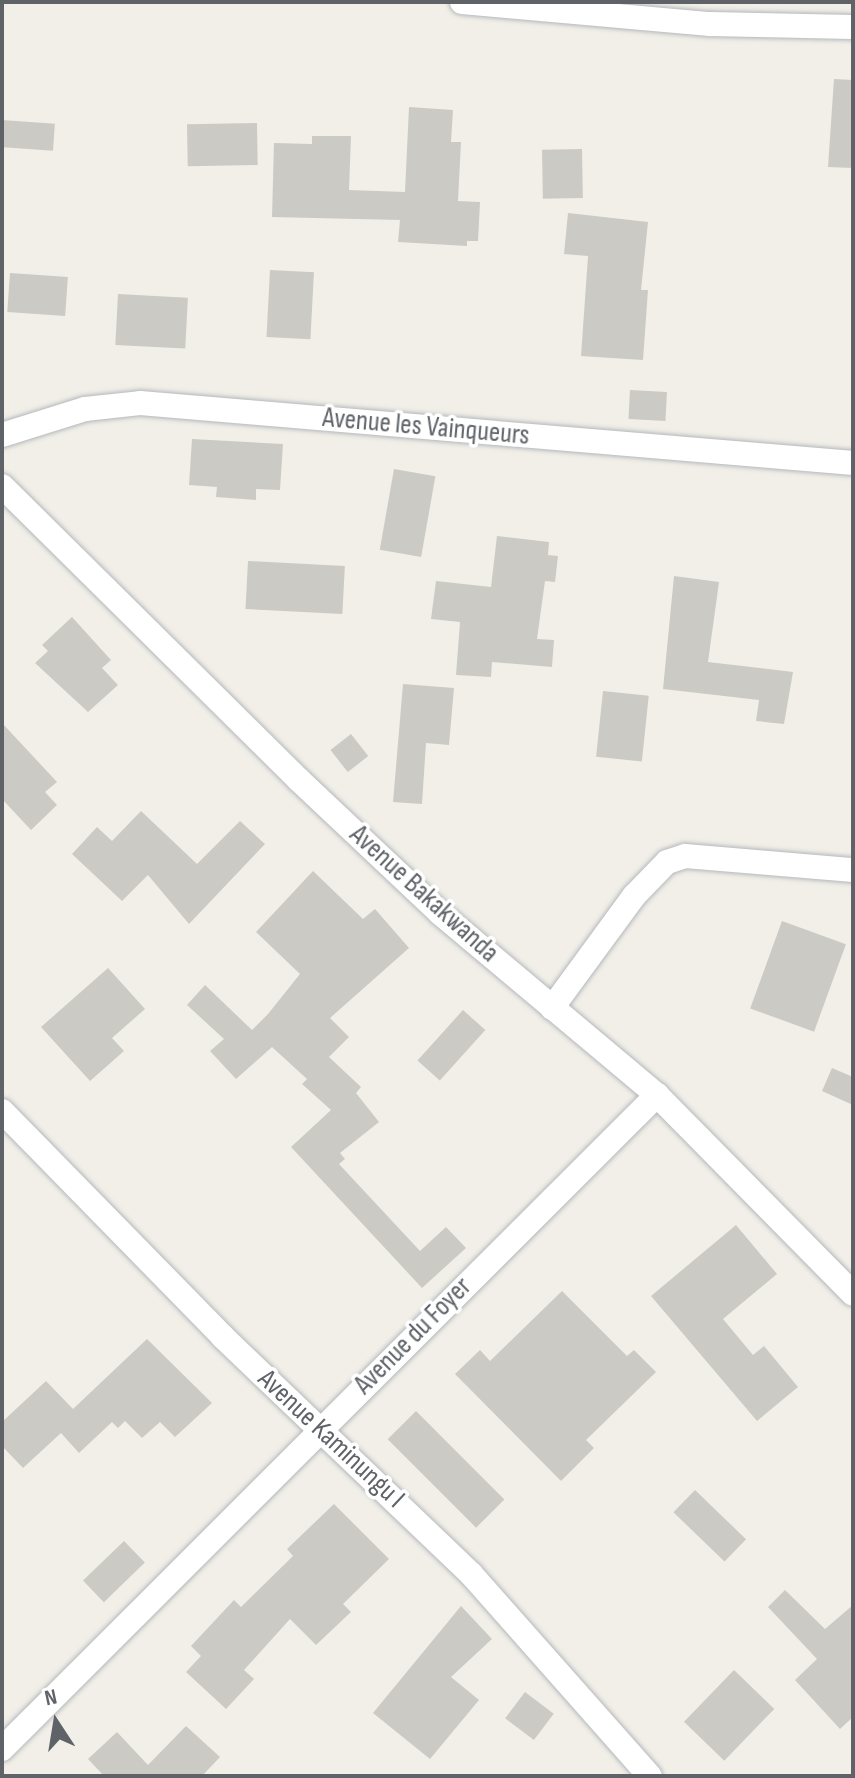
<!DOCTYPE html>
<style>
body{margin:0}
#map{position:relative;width:855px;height:1778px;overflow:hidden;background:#f1efe8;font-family:"Sofia Sans Condensed",sans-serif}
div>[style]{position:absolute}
.building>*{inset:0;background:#cccac5;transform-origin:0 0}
.roads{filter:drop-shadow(0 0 2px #b5b8bc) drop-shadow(0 0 2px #b5b8bc)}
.minor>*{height:24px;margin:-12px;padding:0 12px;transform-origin:12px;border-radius:12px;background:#fff}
span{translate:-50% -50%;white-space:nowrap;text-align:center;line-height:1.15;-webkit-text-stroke:7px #fff;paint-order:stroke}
.street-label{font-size:28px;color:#5f6368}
.frame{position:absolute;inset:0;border:4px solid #5f6368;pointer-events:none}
.north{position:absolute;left:16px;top:1682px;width:80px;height:80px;-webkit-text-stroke:6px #fff;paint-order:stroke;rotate:348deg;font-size:22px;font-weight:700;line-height:32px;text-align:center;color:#5f6368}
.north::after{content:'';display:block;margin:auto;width:28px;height:36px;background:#5f6368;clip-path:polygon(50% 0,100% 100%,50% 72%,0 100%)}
</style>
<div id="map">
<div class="building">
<i style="clip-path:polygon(834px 79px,853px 80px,853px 168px,828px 167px)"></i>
<i style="clip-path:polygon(409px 107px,453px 110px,451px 142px,461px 142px,458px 201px,480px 202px,478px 241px,467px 241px,467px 246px,398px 242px,400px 220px,272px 217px,274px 143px,312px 144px,312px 136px,351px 136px,349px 190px,405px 192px)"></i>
<i style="left:2px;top:120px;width:53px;height:27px;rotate:4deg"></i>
<i style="left:257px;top:123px;width:42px;height:70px;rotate:89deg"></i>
<i style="left:582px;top:149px;width:49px;height:40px;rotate:89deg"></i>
<i style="clip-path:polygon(568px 213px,648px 222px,641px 290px,648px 290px,643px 360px,581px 356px,588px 256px,564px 254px)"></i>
<i style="left:270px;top:270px;width:44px;height:67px;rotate:3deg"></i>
<i style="left:10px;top:273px;width:58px;height:39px;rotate:4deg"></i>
<i style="left:118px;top:294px;width:70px;height:51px;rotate:3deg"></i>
<i style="left:630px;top:390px;width:37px;height:29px;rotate:3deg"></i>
<i style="clip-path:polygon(192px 439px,283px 444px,280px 490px,256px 489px,256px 500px,216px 497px,217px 487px,189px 485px)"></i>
<i style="left:394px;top:469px;width:42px;height:82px;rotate:10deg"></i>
<i style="clip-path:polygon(497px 536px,549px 542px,548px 555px,558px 556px,555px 582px,545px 581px,537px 639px,554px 640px,552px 667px,492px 662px,491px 677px,456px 675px,460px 622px,431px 619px,436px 581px,491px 587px)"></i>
<i style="left:248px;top:561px;width:97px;height:48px;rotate:3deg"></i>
<i style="clip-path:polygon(674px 576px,719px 582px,708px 662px,793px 672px,784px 724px,756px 721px,759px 700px,663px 689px)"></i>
<i style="clip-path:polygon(72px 617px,111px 660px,102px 668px,118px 685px,88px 712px,35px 663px,48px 651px,42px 645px)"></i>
<i style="clip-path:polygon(403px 684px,454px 688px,449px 745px,426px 743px,422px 804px,393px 802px)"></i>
<i style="left:603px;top:691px;width:46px;height:66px;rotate:6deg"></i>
<i style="clip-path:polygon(2px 723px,57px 782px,45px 792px,57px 805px,31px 830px,2px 799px)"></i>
<i style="left:351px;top:734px;width:28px;height:26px;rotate:52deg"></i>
<i style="clip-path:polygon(141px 811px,197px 864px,240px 821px,265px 844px,189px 924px,148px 875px,122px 901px,72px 854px,97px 827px,112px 841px)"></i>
<i style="clip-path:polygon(313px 871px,363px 919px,375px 909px,409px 948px,330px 1018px,349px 1037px,329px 1057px,361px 1087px,356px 1093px,379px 1122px,340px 1153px,345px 1159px,339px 1164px,420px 1251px,446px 1227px,466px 1248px,422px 1288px,291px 1147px,331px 1110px,302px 1084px,307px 1079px,272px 1047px,236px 1079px,210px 1051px,224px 1039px,187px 1005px,205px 985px,252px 1030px,268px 1014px,300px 974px,256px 932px)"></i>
<i style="left:782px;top:921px;width:68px;height:93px;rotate:20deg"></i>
<i style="clip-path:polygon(108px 968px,145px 1009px,112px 1038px,124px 1051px,90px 1081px,41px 1027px)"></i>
<i style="left:463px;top:1010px;width:30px;height:68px;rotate:42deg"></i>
<i style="clip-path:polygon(832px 1068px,853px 1077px,853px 1105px,822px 1091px)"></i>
<i style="clip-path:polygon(736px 1225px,777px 1274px,723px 1319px,753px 1355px,764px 1346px,798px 1387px,757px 1421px,651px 1296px)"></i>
<i style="clip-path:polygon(562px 1291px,627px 1356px,634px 1350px,656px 1372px,586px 1440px,594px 1448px,561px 1481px,455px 1374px,480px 1350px,490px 1361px)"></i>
<i style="clip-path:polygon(147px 1339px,212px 1403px,175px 1437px,160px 1422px,142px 1438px,125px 1421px,118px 1428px,112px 1422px,79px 1453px,61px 1433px,23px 1468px,2px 1446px,2px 1422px,46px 1381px,73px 1409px)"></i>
<i style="left:416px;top:1411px;width:125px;height:40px;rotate:45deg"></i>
<i style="left:695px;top:1490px;width:71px;height:31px;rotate:44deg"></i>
<i style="clip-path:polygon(334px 1504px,389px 1559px,343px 1604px,351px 1612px,316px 1645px,290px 1619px,244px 1670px,254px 1679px,226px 1709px,186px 1672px,201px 1656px,191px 1646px,234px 1600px,241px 1607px,293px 1556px,287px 1549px)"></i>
<i style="left:124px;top:1541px;width:30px;height:57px;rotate:46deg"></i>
<i style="clip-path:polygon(785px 1590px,825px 1629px,853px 1605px,853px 1717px,840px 1729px,795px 1680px,817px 1659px,768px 1607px)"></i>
<i style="clip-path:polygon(461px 1606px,492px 1639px,451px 1677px,479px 1700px,430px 1759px,373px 1713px)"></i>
<i style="left:734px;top:1670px;width:56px;height:72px;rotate:44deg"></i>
<i style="left:525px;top:1692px;width:36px;height:33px;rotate:37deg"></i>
<i style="clip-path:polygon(186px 1726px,220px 1757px,202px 1776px,104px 1776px,88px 1759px,117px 1732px,148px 1765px)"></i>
</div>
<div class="roads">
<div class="minor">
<i style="left:462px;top:2px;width:249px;rotate:5.1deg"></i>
<i style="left:710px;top:24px;width:143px;rotate:1.2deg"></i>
<i style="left:2px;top:435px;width:87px;rotate:-17.4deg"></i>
<i style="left:85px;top:409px;width:55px;rotate:-6.2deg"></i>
<i style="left:140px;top:403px;width:716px;rotate:4.81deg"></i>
<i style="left:2px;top:486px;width:418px;rotate:44.7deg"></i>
<i style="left:299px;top:780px;width:194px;rotate:43.3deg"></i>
<i style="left:440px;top:913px;width:283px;rotate:40deg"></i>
<i style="left:657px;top:1095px;width:279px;rotate:45.4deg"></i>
<i style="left:552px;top:1008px;width:139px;rotate:-53.8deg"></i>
<i style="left:634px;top:896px;width:47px;rotate:-45.9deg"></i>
<i style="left:667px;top:862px;width:19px;rotate:-18deg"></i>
<i style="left:685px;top:856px;width:169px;rotate:4.8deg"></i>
<i style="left:2px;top:1111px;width:316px;rotate:45.6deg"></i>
<i style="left:223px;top:1337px;width:343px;rotate:43.7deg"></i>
<i style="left:471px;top:1574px;width:270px;rotate:48.5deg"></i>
<i style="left:2px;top:1749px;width:926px;rotate:-44.96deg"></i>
</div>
</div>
<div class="street-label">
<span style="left:426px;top:427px;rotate:5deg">Avenue les Vainqueurs</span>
<span style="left:424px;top:894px;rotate:42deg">Avenue Bakakwanda</span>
<span style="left:413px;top:1336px;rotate:-45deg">Avenue du Foyer</span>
<span style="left:331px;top:1439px;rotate:43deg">Avenue Kaminungu I</span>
</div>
<div class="frame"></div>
<div class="north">N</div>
</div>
